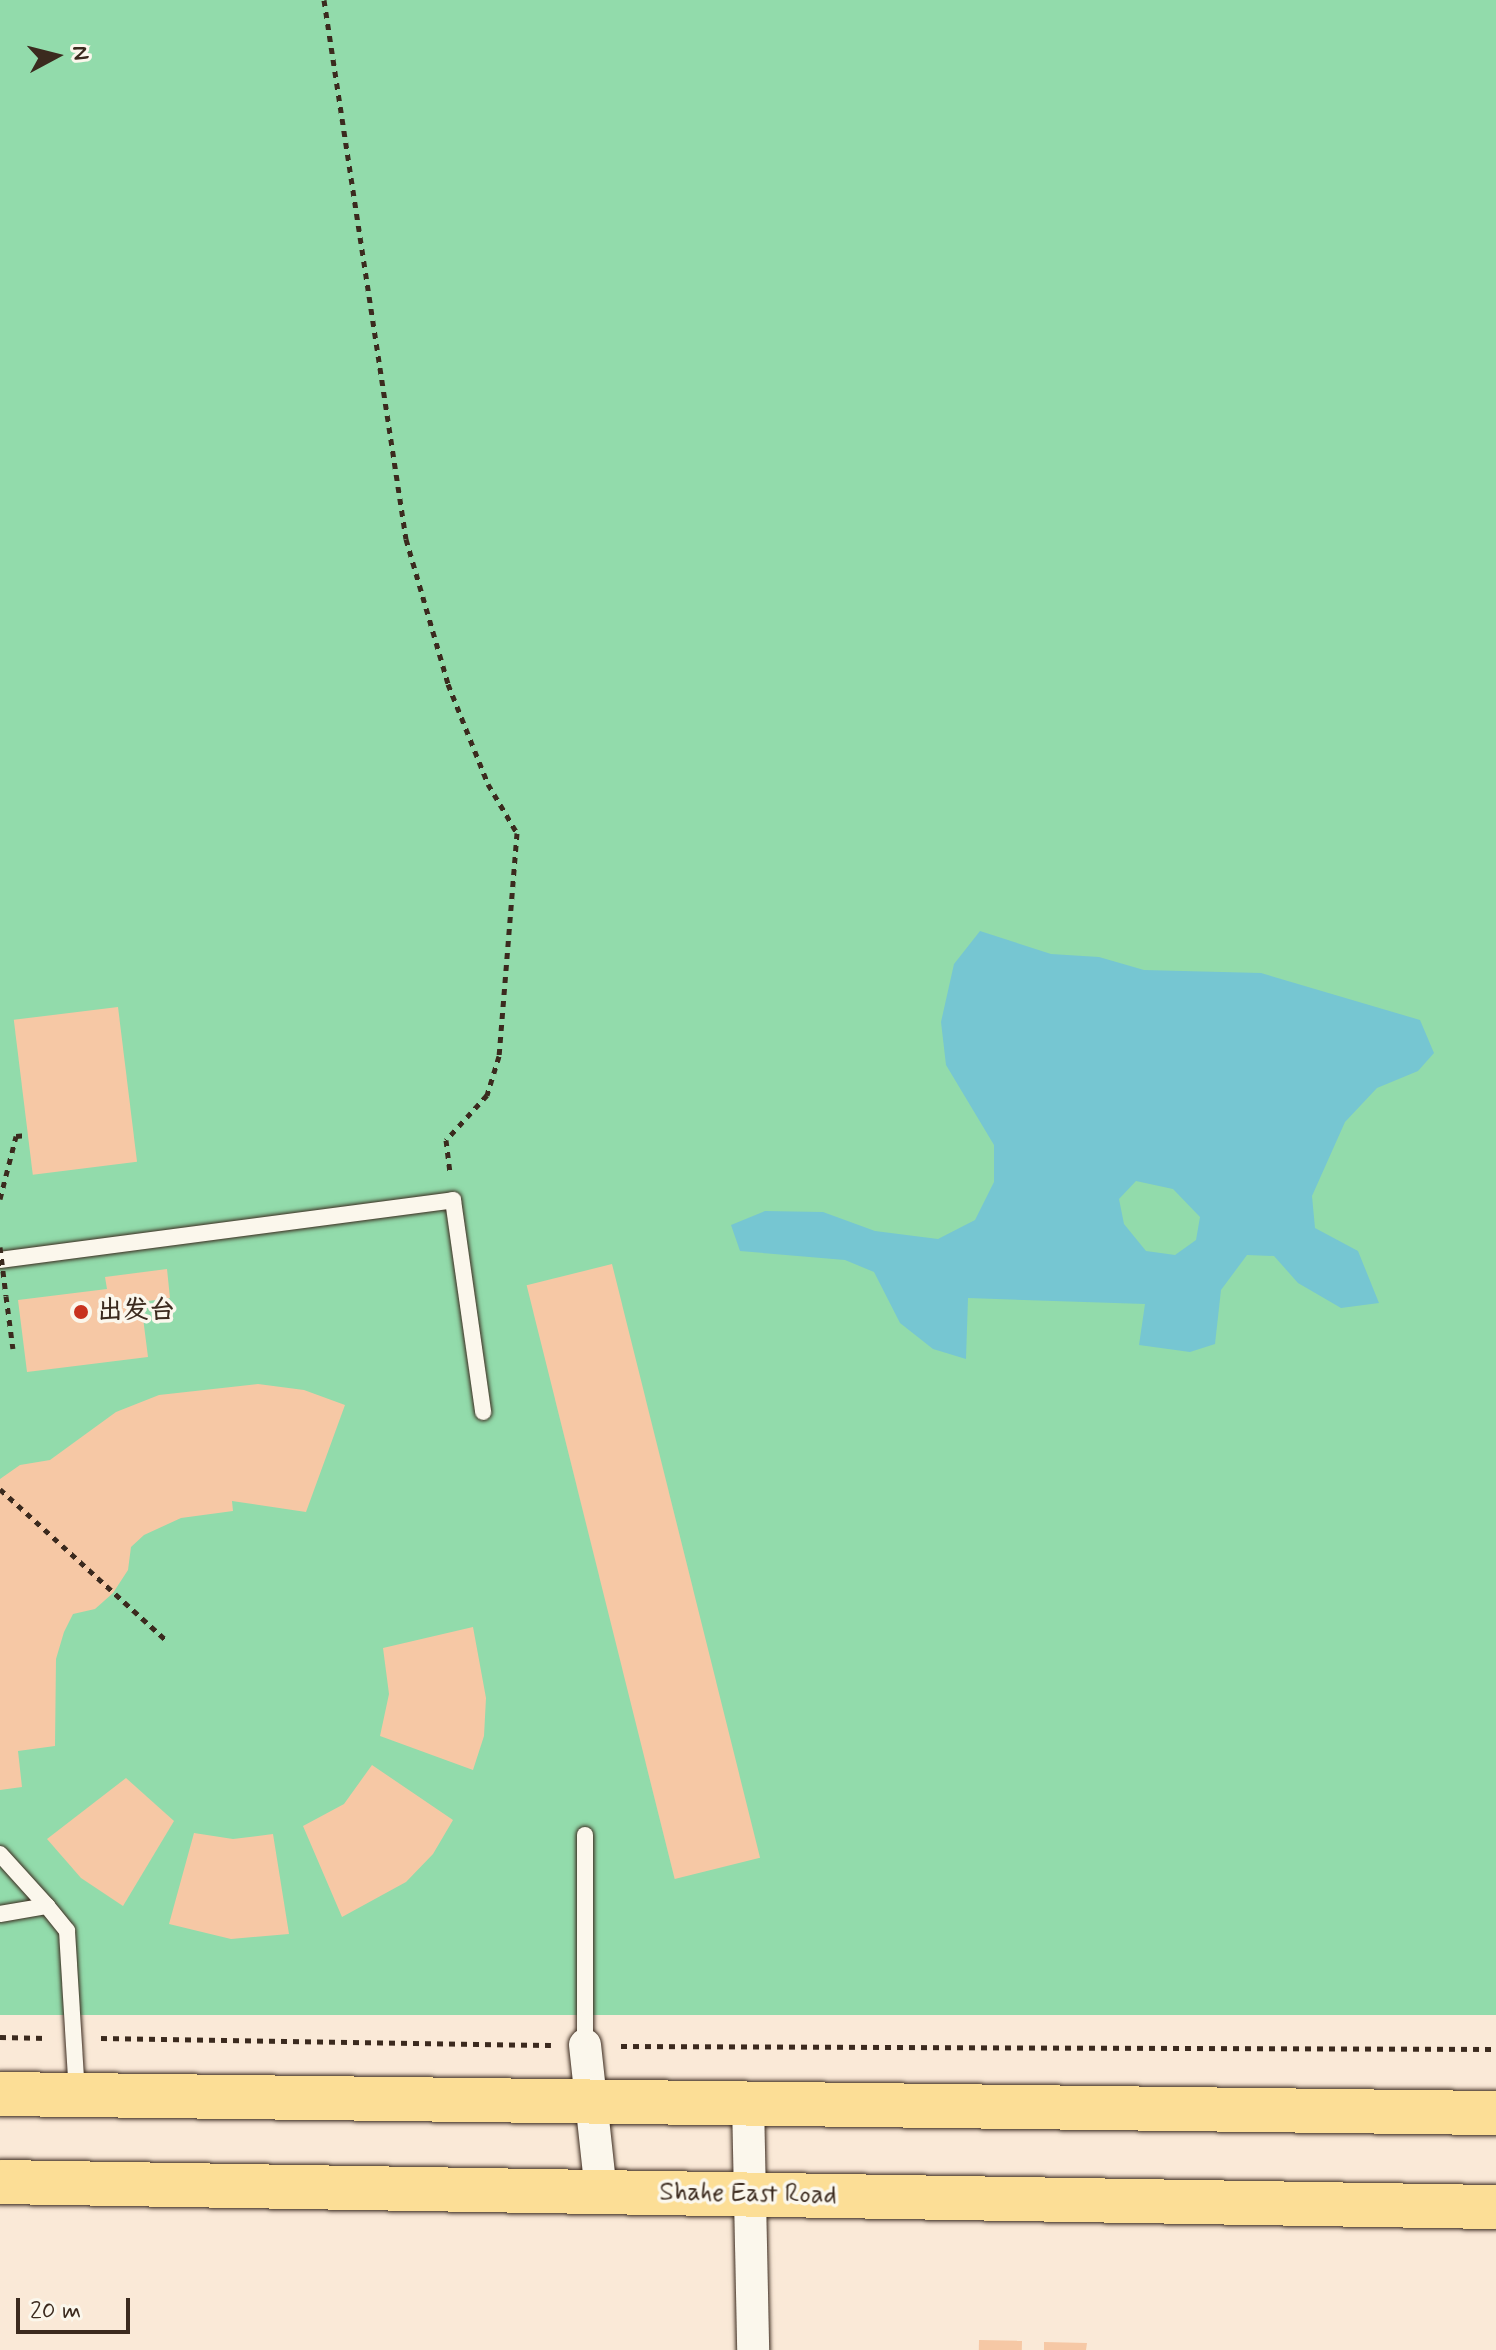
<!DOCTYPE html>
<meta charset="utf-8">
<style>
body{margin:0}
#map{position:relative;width:1496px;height:2350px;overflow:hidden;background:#fae9d7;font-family:Mynerve,"LXGW WenKai TC",sans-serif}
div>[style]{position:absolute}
.green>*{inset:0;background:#92dbab;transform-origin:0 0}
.water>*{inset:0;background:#76c6d2}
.building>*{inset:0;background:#f6c8a5;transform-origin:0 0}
.path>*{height:5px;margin-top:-2.5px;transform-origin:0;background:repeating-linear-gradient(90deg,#3b2a1e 0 6px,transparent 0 12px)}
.roads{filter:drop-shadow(0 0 2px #3b2a1e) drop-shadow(0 0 2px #3b2a1e)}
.service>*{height:16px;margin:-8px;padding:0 8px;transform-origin:8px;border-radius:8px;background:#fbf7ec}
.minor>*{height:32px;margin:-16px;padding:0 16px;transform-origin:16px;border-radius:16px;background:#fbf7ec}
.primary>*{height:44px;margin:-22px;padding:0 22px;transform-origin:22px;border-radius:22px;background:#fcde96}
.path-bridge>*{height:5px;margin-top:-2.5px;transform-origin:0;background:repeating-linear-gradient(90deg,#3b2a1e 0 6px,transparent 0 12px)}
.dots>*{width:22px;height:22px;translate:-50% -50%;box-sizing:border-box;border:4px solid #fbf7ec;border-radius:50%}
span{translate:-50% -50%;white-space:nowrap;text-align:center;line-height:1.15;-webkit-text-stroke:7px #fbf7ec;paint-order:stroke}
.poi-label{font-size:26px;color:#3b2a1e;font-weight:700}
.left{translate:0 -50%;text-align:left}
.street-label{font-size:26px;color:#3b2a1e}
.north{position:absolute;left:16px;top:16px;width:80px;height:80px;-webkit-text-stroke:6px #fbf7ec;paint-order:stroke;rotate:83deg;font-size:22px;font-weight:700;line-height:32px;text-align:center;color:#3b2a1e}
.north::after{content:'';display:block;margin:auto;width:28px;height:36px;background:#3b2a1e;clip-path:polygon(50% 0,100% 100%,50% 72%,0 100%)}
.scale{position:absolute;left:16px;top:2298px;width:114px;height:36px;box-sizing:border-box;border:4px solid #3b2a1e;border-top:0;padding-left:10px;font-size:24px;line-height:28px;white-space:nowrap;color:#3b2a1e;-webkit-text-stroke:6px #fbf7ec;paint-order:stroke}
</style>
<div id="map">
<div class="green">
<i style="left:0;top:0;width:1496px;height:2015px"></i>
</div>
<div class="water">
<i style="clip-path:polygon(evenodd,980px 931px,1051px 954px,1099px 957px,1144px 970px,1261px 973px,1420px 1020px,1434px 1053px,1418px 1071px,1377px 1088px,1345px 1122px,1312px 1196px,1315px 1228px,1358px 1251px,1379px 1303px,1341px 1308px,1298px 1283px,1274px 1256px,1247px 1255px,1221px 1290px,1215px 1344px,1190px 1352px,1139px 1345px,1145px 1304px,968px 1298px,966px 1359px,933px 1349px,900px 1323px,874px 1272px,845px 1260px,740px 1251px,731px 1225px,765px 1211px,823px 1212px,875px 1231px,938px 1239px,975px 1220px,994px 1182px,994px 1145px,946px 1065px,941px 1022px,954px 964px,980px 931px,1136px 1181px,1173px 1189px,1200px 1217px,1196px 1240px,1175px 1255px,1146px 1251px,1124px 1224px,1119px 1199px,1136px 1181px)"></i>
</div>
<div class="building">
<i style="left:118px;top:1007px;width:156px;height:105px;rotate:83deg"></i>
<i style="left:612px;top:1264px;width:612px;height:88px;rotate:76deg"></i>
<i style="clip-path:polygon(167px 1269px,170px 1298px,141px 1302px,148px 1357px,27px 1372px,18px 1300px,107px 1289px,105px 1277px)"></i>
<i style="clip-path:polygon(258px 1384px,304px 1390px,345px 1405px,306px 1512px,232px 1501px,233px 1511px,181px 1518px,144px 1535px,131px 1547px,128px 1570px,113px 1593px,95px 1609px,73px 1614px,64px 1632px,56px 1659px,55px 1746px,18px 1751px,22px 1787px,0 1790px,0 1479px,20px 1465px,50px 1460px,116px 1412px,159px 1395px)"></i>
<i style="clip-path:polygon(473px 1627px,486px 1698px,484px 1736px,473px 1770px,380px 1736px,389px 1694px,383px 1648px)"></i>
<i style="clip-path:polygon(372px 1765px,453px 1820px,433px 1854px,406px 1882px,342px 1917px,303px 1826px,344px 1804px)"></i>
<i style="clip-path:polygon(126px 1778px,174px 1821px,123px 1906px,81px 1878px,47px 1839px)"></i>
<i style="clip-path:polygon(194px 1833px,233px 1839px,273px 1834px,289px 1934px,231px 1939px,169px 1924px)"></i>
<i style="left:979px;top:2340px;width:43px;height:10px;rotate:1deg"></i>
<i style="clip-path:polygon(1044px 2342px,1087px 2343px,1086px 2350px,1044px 2350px)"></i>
</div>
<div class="path">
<i style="left:324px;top:0;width:545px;rotate:81.35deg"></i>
<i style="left:406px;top:539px;width:151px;rotate:73.8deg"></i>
<i style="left:448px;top:684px;width:108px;rotate:68.2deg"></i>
<i style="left:488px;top:784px;width:57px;rotate:59.4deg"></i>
<i style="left:517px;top:833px;width:224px;rotate:94.6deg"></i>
<i style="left:499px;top:1056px;width:41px;rotate:107.1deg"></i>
<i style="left:487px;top:1095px;width:61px;rotate:132.3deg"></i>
<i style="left:446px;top:1140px;width:35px;rotate:83deg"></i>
<i style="left:0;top:1199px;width:65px;rotate:-75.7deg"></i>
<i style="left:16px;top:1136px;width:11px;rotate:-5deg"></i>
<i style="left:6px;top:1296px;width:53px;rotate:82.5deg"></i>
<i style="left:0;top:1489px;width:223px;rotate:42.3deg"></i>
<i style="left:0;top:2037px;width:47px;rotate:1.2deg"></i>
<i style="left:101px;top:2038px;width:450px;rotate:0.9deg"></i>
<i style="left:621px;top:2046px;width:875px;rotate:0.2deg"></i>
</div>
<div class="roads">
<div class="service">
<i style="left:0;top:1260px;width:457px;rotate:-7.5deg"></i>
<i style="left:453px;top:1200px;width:214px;rotate:81.9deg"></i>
<i style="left:0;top:1854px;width:70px;rotate:47.9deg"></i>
<i style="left:0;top:1914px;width:48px;rotate:-9.7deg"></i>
<i style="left:47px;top:1906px;width:32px;rotate:51deg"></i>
<i style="left:67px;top:1931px;width:163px;rotate:86.5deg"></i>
<i style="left:585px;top:2045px;width:210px;rotate:-90deg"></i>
</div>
<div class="minor">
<i style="left:585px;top:2045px;width:149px;rotate:83.8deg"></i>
<i style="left:748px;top:2102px;width:248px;rotate:88.8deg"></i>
</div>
<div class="primary">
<i style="left:0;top:2094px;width:1496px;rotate:0.73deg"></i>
<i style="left:0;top:2182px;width:1496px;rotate:0.96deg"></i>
</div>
</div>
<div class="path-bridge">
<i style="left:0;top:1247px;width:49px;rotate:83deg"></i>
</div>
<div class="dots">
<i style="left:81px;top:1312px;background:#c8321e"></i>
</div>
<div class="poi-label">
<span class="left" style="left:97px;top:1312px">出发台</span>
</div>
<div class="street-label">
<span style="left:748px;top:2195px;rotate:1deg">Shahe East Road</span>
</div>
<div class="north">N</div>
<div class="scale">20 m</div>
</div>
